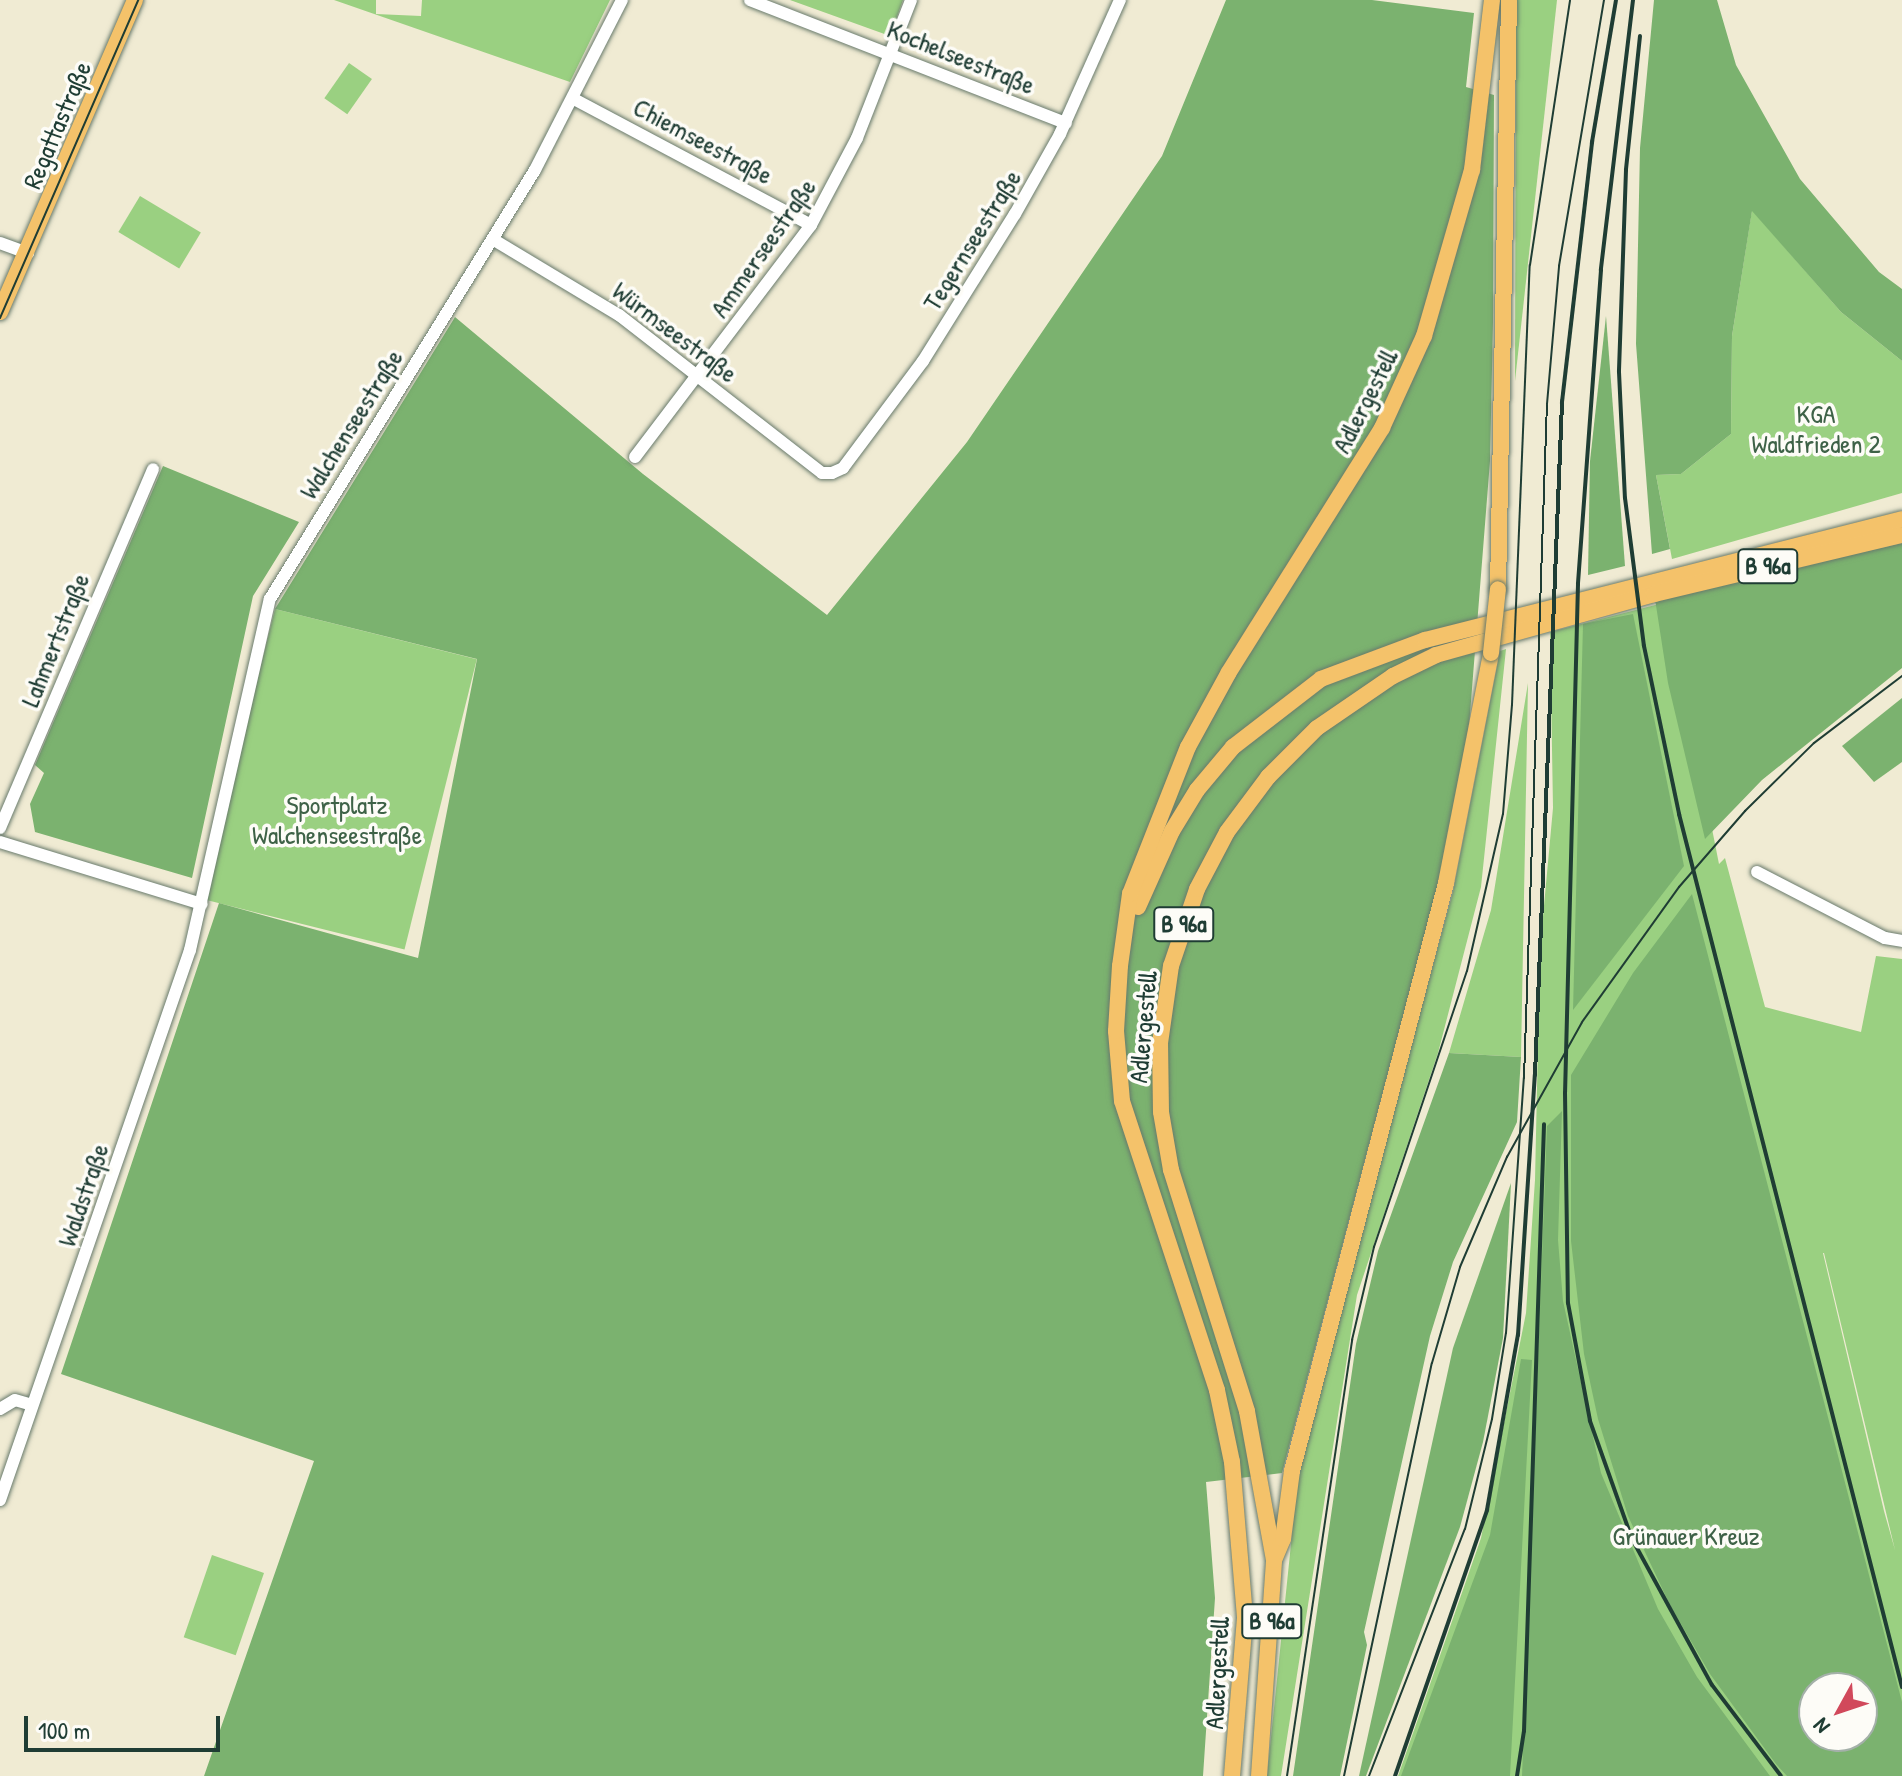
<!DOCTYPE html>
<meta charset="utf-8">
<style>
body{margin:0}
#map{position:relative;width:1902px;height:1776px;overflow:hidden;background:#f0ebd3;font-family:"Patrick Hand",sans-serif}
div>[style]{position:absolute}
.green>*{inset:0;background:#9ad081;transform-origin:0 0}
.forest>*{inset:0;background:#7bb26f}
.roads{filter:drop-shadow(0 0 2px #687a6c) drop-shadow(0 0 2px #687a6c)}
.minor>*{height:12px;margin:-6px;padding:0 6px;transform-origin:6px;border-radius:6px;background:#fff}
.major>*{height:16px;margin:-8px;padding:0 8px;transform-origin:8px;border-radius:8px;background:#f4c26a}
.tram>*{height:2px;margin:-1px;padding:0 1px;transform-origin:1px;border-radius:1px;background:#1f3d34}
.rail>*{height:4px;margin:-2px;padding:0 2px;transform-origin:2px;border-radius:2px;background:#1f3d34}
.bridges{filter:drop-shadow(0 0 2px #687a6c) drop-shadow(0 0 2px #687a6c)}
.major-bridge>*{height:16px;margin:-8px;padding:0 8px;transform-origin:8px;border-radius:8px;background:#f4c26a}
span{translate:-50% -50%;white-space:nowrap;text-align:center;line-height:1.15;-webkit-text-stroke:7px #fdfcf7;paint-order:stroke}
.shield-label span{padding:2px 6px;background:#fdfcf7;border:2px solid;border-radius:6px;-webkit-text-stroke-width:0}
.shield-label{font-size:24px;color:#1f3d34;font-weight:700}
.street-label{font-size:26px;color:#1f3d34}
.park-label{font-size:26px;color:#3e6247}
.north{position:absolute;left:1798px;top:1672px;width:80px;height:80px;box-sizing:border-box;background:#fdfcf7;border:2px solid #a4b0a9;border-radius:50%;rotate:230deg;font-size:22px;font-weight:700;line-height:32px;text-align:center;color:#1f3d34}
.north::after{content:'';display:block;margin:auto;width:28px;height:36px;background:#d1495b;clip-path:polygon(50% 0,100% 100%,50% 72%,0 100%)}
.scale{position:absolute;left:24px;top:1716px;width:196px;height:36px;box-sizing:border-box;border:4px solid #1f3d34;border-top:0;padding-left:10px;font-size:24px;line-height:28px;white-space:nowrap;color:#1f3d34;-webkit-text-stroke:6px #fdfcf7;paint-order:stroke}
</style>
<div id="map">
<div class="green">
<i style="clip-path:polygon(334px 0,376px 0,376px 14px,421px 16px,422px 0,610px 0,570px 82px)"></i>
<i style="clip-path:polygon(790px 0,903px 0,890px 36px)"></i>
<i style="clip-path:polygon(1516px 0,1557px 0,1515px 381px)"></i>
<i style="left:349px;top:63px;width:28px;height:43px;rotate:35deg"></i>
<i style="left:140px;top:196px;width:71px;height:42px;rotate:31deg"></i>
<i style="clip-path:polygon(1752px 210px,1841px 312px,1902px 361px,1902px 493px,1672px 559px,1656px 475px,1681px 474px,1731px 434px,1732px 336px)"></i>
<i style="clip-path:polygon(evenodd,1667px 602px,1719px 864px,1725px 858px,1765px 1007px,1861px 1032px,1876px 956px,1902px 959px,1902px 1776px,1398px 1776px,1481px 1538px,1526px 1313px,1535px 1180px,1540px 949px,1553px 808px,1550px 632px,1667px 602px,1823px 1253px,1824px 1253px,1895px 1550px,1884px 1511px,1823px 1253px,1667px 602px,1814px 1688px,1862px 1688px,1862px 1736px,1814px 1736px,1814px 1688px)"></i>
<i style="left:275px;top:609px;width:208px;height:299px;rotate:14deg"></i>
<i style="clip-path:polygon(1506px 649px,1481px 887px,1438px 1053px,1357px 1295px,1281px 1776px,1267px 1776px,1297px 1486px,1319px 1382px,1453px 892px,1500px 651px)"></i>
<i style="clip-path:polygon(1528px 683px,1521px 1057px,1449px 1053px,1491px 910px)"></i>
<i style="left:212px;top:1555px;width:55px;height:87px;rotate:19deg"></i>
</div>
<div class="forest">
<i style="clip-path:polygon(1226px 0,1372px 0,1474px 13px,1466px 87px,1494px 95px,1493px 322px,1490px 461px,1467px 752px,1438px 884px,1282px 1473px,1206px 1482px,1215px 1598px,1203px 1776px,204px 1776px,314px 1461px,61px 1374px,219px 903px,418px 958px,477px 659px,275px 609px,455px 317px,643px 474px,827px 615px,967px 442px,1162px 156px)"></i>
<i style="clip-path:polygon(1654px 0,1717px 0,1736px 65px,1800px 179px,1879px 272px,1902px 289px,1902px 361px,1841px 312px,1752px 211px,1732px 336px,1731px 434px,1681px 474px,1656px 475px,1670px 549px,1652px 554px,1636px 344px,1640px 148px)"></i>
<i style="clip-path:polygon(1606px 316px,1625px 566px,1588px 575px,1590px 461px)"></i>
<i style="clip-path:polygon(163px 466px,299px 522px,253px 596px,192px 878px,35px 832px,30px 804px,44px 773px,35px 765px)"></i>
<i style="clip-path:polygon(1902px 543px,1902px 668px,1762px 780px,1705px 839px,1668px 683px,1655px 599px)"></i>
<i style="clip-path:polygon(1633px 614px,1684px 866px,1573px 1010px,1583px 624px)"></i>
<i style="clip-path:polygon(1902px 698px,1902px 762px,1874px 782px,1842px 746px)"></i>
<i style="clip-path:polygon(evenodd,1692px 894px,1902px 1702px,1902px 1776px,1787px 1776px,1776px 1764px,1710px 1674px,1670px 1605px,1628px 1516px,1598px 1419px,1584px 1354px,1571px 1241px,1571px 1075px,1633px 973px,1692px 894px,1814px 1688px,1862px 1688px,1862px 1736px,1814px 1736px,1814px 1688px)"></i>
<i style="clip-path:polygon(1449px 1053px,1521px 1057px,1517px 1122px,1453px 1262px,1430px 1336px,1364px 1632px,1367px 1645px,1340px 1776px,1293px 1776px,1356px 1344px,1378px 1251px)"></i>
<i style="clip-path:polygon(1562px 1111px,1558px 1240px,1563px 1301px,1601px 1473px,1658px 1609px,1697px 1677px,1770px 1776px,1522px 1776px,1547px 1126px)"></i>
<i style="clip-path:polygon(1511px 1183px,1503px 1338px,1483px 1442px,1460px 1527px,1366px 1776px,1359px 1776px,1453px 1348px)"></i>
<i style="clip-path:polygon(1521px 1359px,1532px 1360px,1510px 1776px,1401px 1776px,1490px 1535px)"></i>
</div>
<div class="roads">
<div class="minor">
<i style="left:750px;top:0;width:339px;rotate:21.3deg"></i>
<i style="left:574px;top:99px;width:268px;rotate:28deg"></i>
<i style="left:494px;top:240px;width:146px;rotate:31deg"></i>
<i style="left:619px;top:315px;width:257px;rotate:37.9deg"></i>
<i style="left:822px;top:473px;width:10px"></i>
<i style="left:832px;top:473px;width:12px;rotate:-24deg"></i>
<i style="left:843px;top:468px;width:134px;rotate:-53.2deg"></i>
<i style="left:923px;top:361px;width:173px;rotate:-58deg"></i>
<i style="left:1015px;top:214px;width:92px;rotate:-60.6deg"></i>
<i style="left:1060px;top:134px;width:147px;rotate:-65.9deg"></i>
<i style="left:0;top:243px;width:30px;rotate:20deg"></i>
<i style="left:635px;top:457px;width:291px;rotate:-52.8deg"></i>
<i style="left:811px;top:225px;width:98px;rotate:-62.1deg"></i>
<i style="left:857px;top:138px;width:148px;rotate:-68.6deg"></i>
<i style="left:0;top:828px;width:390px;rotate:-66.9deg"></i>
<i style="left:0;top:842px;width:211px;rotate:17.1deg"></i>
<i style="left:1757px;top:872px;width:144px;rotate:27.3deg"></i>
<i style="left:1885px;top:938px;width:17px;rotate:10deg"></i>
<i style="left:0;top:1409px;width:17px;rotate:-31deg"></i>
<i style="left:15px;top:1400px;width:18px;rotate:16deg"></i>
<i style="left:0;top:1500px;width:582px;rotate:-70.94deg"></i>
<i style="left:190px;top:950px;width:360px;rotate:-77.2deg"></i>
<i style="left:270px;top:599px;width:504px;rotate:-58.3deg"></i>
<i style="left:535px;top:170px;width:191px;rotate:-62.9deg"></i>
</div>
<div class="major">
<i style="left:0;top:312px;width:340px;rotate:-66.6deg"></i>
<i style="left:1498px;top:589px;width:589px;rotate:-88.93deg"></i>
<i style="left:1138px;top:907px;width:83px;rotate:-65.9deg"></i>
<i style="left:1172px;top:831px;width:48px;rotate:-58.6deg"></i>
<i style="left:1197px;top:790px;width:56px;rotate:-50.1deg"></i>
<i style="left:1233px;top:747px;width:111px;rotate:-37.7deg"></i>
<i style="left:1321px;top:679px;width:111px;rotate:-20.6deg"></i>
<i style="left:1425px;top:640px;width:492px;rotate:-14.2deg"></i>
<i style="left:1274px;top:1560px;width:151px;rotate:-100.3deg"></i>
<i style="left:1247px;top:1411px;width:253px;rotate:-107.5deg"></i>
<i style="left:1171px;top:1170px;width:59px;rotate:-99.8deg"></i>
<i style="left:1161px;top:1112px;width:69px;rotate:-90.8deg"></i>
<i style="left:1160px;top:1043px;width:78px;rotate:-81.9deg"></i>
<i style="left:1171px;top:966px;width:81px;rotate:-71.3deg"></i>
<i style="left:1197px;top:889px;width:64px;rotate:-62.2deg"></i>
<i style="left:1227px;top:832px;width:69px;rotate:-53.3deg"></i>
<i style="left:1268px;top:777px;width:69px;rotate:-45deg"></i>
<i style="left:1317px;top:728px;width:92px;rotate:-34.4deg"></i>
<i style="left:1393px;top:676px;width:48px;rotate:-26deg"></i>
<i style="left:1436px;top:655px;width:226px;rotate:-15.6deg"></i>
<i style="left:1654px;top:594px;width:255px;rotate:-13.4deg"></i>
<i style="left:1232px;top:1776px;width:160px;rotate:-85.3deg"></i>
<i style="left:1245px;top:1617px;width:156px;rotate:-94.8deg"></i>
<i style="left:1232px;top:1462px;width:74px;rotate:-101.8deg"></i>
<i style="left:1217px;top:1390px;width:304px;rotate:-108.2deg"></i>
<i style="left:1122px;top:1101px;width:70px;rotate:-94.9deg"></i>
<i style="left:1116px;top:1031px;width:65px;rotate:-86.5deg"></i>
<i style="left:1120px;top:966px;width:73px;rotate:-82.1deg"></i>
<i style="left:1130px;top:894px;width:158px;rotate:-68.5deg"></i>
<i style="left:1188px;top:747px;width:85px;rotate:-61.3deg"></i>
<i style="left:1229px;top:672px;width:288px;rotate:-57.9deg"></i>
<i style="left:1382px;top:428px;width:101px;rotate:-65.5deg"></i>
<i style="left:1424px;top:336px;width:173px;rotate:-73.9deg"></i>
<i style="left:1472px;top:170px;width:171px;rotate:-83.3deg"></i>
<i style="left:1259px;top:1776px;width:217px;rotate:-86deg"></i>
<i style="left:1274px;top:1560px;width:23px;rotate:-67deg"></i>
<i style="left:1283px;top:1539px;width:69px;rotate:-82.5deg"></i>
<i style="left:1292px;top:1471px;width:608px;rotate:-75.32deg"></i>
<i style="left:1446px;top:883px;width:234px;rotate:-78.9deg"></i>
</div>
</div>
<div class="tram">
<i style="left:0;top:318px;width:347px;rotate:-66.5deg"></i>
<i style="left:1287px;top:1776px;width:441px;rotate:-81.5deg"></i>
<i style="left:1352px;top:1340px;width:96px;rotate:-76.7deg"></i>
<i style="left:1374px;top:1247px;width:291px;rotate:-71.4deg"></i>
<i style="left:1467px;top:971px;width:161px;rotate:-77.1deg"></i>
<i style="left:1503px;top:814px;width:109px;rotate:-85.3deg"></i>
<i style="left:1512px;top:705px;width:440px;rotate:-87.7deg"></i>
<i style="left:1530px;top:265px;width:268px;rotate:-81.4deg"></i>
<i style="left:1344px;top:1776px;width:422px;rotate:-78deg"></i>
<i style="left:1432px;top:1363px;width:100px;rotate:-73.7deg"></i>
<i style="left:1460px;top:1267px;width:120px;rotate:-66.9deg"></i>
<i style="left:1507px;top:1157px;width:154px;rotate:-60.9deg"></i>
<i style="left:1582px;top:1022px;width:166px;rotate:-54.3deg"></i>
<i style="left:1679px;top:887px;width:101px;rotate:-49deg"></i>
<i style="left:1745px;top:811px;width:97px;rotate:-44.6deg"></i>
<i style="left:1814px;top:743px;width:111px;rotate:-37.3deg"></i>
<i style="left:1369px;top:1776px;width:265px;rotate:-68.8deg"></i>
<i style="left:1465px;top:1529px;width:113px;rotate:-76.2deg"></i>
<i style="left:1492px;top:1419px;width:87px;rotate:-80.8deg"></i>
<i style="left:1506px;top:1333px;width:256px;rotate:-86deg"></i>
<i style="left:1524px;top:1078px;width:674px;rotate:-88.05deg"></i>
<i style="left:1547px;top:404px;width:139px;rotate:-85deg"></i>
<i style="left:1559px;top:266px;width:270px;rotate:-80.4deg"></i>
</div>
<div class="rail">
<i style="left:1633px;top:0;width:272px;rotate:96.8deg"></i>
<i style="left:1601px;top:270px;width:315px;rotate:94.2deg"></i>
<i style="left:1578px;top:584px;width:509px;rotate:91.46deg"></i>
<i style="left:1565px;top:1093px;width:210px;rotate:89.2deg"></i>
<i style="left:1568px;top:1303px;width:120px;rotate:79.4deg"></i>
<i style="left:1590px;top:1421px;width:125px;rotate:70.4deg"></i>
<i style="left:1632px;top:1539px;width:166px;rotate:61.3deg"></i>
<i style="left:1712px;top:1685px;width:114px;rotate:52.8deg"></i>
<i style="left:1640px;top:36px;width:135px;rotate:96deg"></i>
<i style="left:1626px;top:170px;width:202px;rotate:92deg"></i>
<i style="left:1619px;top:372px;width:126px;rotate:87.3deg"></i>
<i style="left:1625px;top:498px;width:149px;rotate:82.7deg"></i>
<i style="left:1644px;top:646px;width:172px;rotate:78.2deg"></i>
<i style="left:1679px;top:814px;width:901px;rotate:75.67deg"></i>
<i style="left:1395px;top:1776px;width:281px;rotate:-70.9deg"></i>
<i style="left:1487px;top:1510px;width:178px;rotate:-80deg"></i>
<i style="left:1518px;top:1335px;width:261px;rotate:-86.3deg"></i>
<i style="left:1535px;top:1075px;width:674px;rotate:-87.7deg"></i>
<i style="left:1562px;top:402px;width:262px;rotate:-83.4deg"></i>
<i style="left:1592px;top:142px;width:144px;rotate:-80.4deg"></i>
<i style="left:1517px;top:1776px;width:46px;rotate:-81.2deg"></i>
<i style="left:1524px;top:1731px;width:607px;rotate:-88.11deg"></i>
</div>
<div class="bridges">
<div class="major-bridge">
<i style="left:1491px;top:653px;width:64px;rotate:-83.8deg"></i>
</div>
</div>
<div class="shield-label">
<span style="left:1768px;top:566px">B 96a</span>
<span style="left:1184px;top:924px">B 96a</span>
<span style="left:1272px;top:1621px">B 96a</span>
</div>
<div class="street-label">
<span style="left:961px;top:57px;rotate:22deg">Kochelseestraße</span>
<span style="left:57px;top:125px;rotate:-67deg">Regattastraße</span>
<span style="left:703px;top:141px;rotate:28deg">Chiemseestraße</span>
<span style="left:972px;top:240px;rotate:-58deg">Tegernseestraße</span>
<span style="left:763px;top:248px;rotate:-55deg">Ammerseestraße</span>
<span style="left:675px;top:332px;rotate:37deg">Würmseestraße</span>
<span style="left:1365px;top:401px;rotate:-63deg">Adlergestell</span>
<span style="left:351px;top:424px;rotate:-58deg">Walchenseestraße</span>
<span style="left:55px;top:640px;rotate:-68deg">Lahmertstraße</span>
<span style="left:1143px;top:1027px;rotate:-85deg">Adlergestell</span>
<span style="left:83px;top:1195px;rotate:-71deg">Waldstraße</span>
<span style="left:1217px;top:1673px;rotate:-87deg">Adlergestell</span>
</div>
<div class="park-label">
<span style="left:1816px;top:429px">KGA<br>Waldfrieden 2</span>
<span style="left:337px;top:820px">Sportplatz<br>Walchenseestraße</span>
<span style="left:1686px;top:1536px">Grünauer Kreuz</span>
</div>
<div class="north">N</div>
<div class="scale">100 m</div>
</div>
